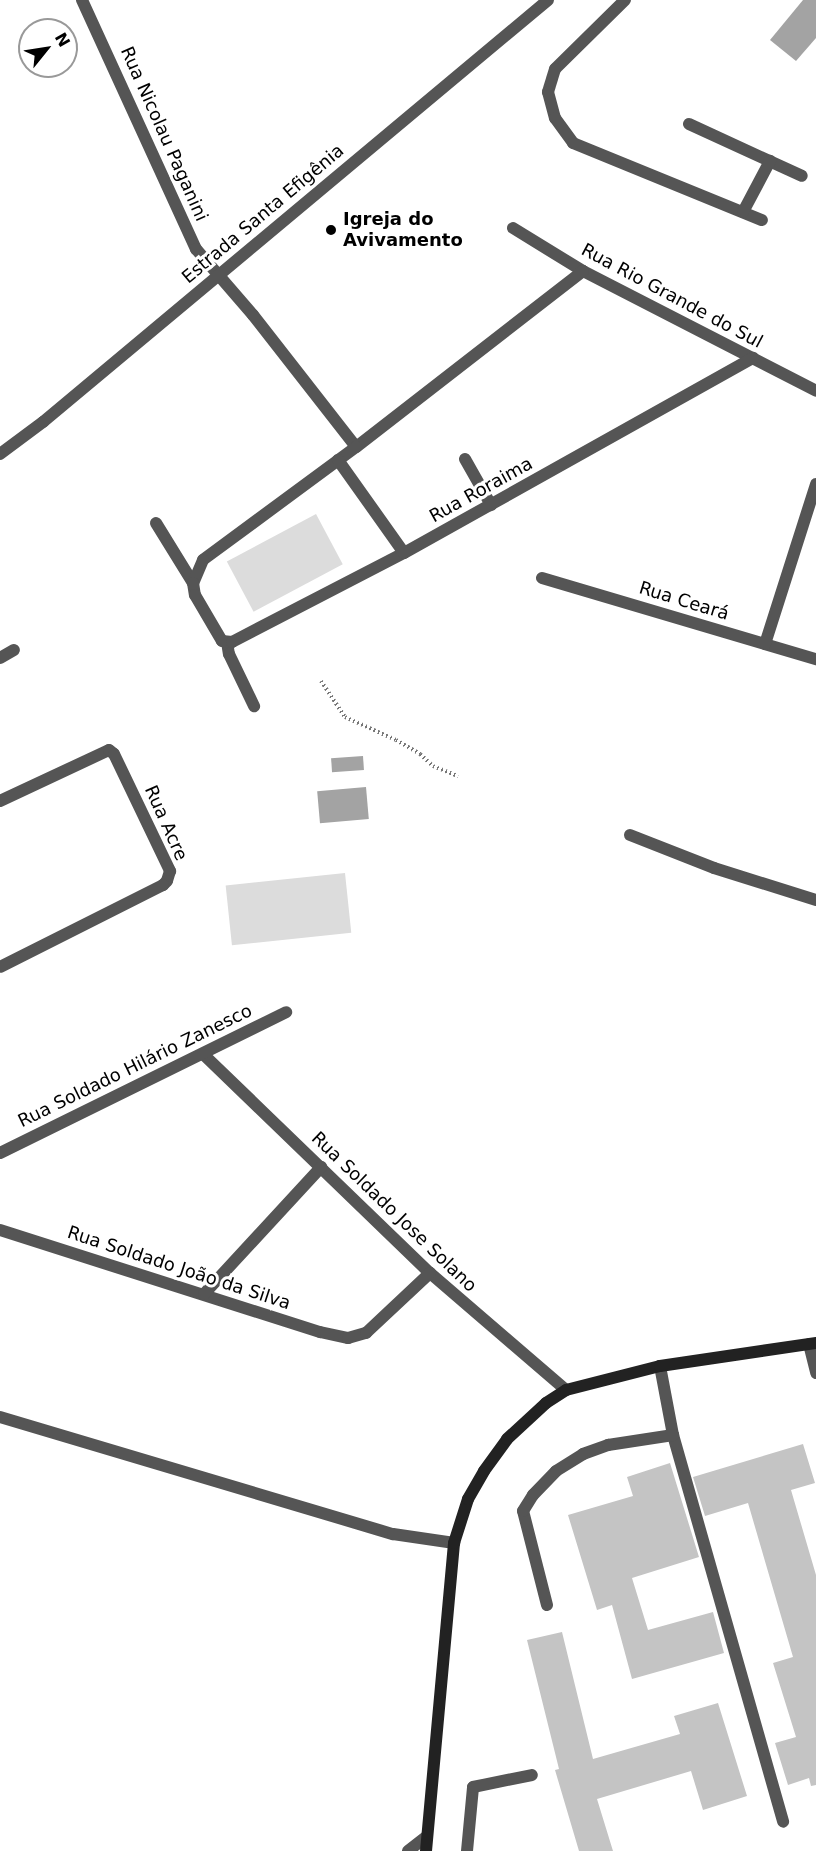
<!DOCTYPE html>
<meta charset="utf-8">
<style>
body{margin:0}
#map{position:relative;width:816px;height:1851px;overflow:hidden;background:#fff;font-family:"DejaVu Sans",sans-serif}
div>[style]{position:absolute}
.green>*{inset:0;background:#dcdcdc;transform-origin:0 0}
.water>*{inset:0;background:#a3a3a3;transform-origin:0 0}
.building>*{inset:0;background:#c4c4c4}
.path>*{height:4px;margin-top:-2px;transform-origin:0;background:repeating-linear-gradient(90deg,#777 0 1.5px,transparent 0 4.5px)}
.service>*{height:12px;margin:-6px;padding:0 6px;transform-origin:6px;border-radius:6px;background:#555}
.minor>*{height:12px;margin:-6px;padding:0 6px;transform-origin:6px;border-radius:6px;background:#555}
.tertiary>*{height:12px;margin:-6px;padding:0 6px;transform-origin:6px;border-radius:6px;background:#555}
.secondary>*{height:12px;margin:-6px;padding:0 6px;transform-origin:6px;border-radius:6px;background:#222}
.dots>*{width:16px;height:16px;translate:-50% -50%;box-sizing:border-box;border:3px solid #fff;border-radius:50%}
span{translate:-50% -50%;white-space:nowrap;text-align:center;line-height:1.15;-webkit-text-stroke:6px #fff;paint-order:stroke}
.street-label{font-size:18px;color:#000}
.poi-label{font-size:18px;color:#000;font-weight:700}
.left{translate:0 -50%;text-align:left}
.north{position:absolute;left:18px;top:18px;width:60px;height:60px;box-sizing:border-box;background:#fff;border:2px solid #999;border-radius:50%;rotate:60deg;font-size:16px;font-weight:700;line-height:24px;text-align:center;color:#000}
.north::after{content:'';display:block;margin:auto;width:21px;height:27px;background:#000;clip-path:polygon(50% 0,100% 100%,50% 72%,0 100%)}
</style>
<div id="map">
<div class="green">
<i style="left:316px;top:514px;width:57px;height:101px;rotate:62deg"></i>
<i style="left:345px;top:873px;width:60px;height:120px;rotate:84deg"></i>
</div>
<div class="water">
<i style="clip-path:polygon(803px 0,816px 0,816px 38px,796px 61px,770px 40px)"></i>
<i style="left:363px;top:756px;width:14px;height:32px;rotate:86deg"></i>
<i style="left:366px;top:787px;width:32px;height:49px;rotate:85deg"></i>
</div>
<div class="building">
<i style="clip-path:polygon(803px 1444px,815px 1483px,791px 1490px,816px 1575px,816px 1785px,811px 1786px,809px 1778px,788px 1785px,775px 1743px,796px 1737px,773px 1663px,793px 1657px,748px 1503px,705px 1516px,693px 1477px)"></i>
<i style="clip-path:polygon(670px 1463px,699px 1557px,632px 1578px,648px 1630px,713px 1612px,724px 1653px,632px 1679px,612px 1605px,597px 1610px,568px 1515px,633px 1496px,627px 1477px)"></i>
<i style="clip-path:polygon(562px 1632px,593px 1759px,680px 1734px,674px 1716px,718px 1703px,747px 1796px,703px 1810px,691px 1771px,597px 1799px,613px 1851px,579px 1851px,555px 1770px,559px 1769px,527px 1640px)"></i>
</div>
<div class="path">
<i style="left:321px;top:681px;width:43px;rotate:56.3deg"></i>
<i style="left:345px;top:717px;width:56px;rotate:24.3deg"></i>
<i style="left:396px;top:740px;width:28px;rotate:30deg"></i>
<i style="left:420px;top:754px;width:18px;rotate:43deg"></i>
<i style="left:433px;top:766px;width:27px;rotate:22deg"></i>
</div>
<div class="service">
<i style="left:625px;top:0;width:98px;rotate:135.4deg"></i>
<i style="left:555px;top:69px;width:24px;rotate:107deg"></i>
<i style="left:548px;top:92px;width:27px;rotate:75deg"></i>
<i style="left:555px;top:118px;width:31px;rotate:54deg"></i>
<i style="left:573px;top:143px;width:204px;rotate:22.2deg"></i>
<i style="left:689px;top:124px;width:124px;rotate:24.7deg"></i>
<i style="left:743px;top:212px;width:58px;rotate:-62.1deg"></i>
<i style="left:465px;top:459px;width:53px;rotate:60.5deg"></i>
<i style="left:156px;top:523px;width:70px;rotate:58.3deg"></i>
<i style="left:227px;top:642px;width:12px;rotate:81deg"></i>
<i style="left:229px;top:654px;width:58px;rotate:64.3deg"></i>
<i style="left:630px;top:835px;width:90px;rotate:21.4deg"></i>
<i style="left:714px;top:868px;width:107px;rotate:17.4deg"></i>
<i style="left:809px;top:1344px;width:30px;rotate:76deg"></i>
<i style="left:660px;top:1366px;width:70px;rotate:79.3deg"></i>
<i style="left:673px;top:1435px;width:402px;rotate:74.1deg"></i>
<i style="left:0;top:1417px;width:410px;rotate:16.6deg"></i>
<i style="left:393px;top:1534px;width:62px;rotate:8.4deg"></i>
<i style="left:547px;top:1605px;width:97px;rotate:-104.3deg"></i>
<i style="left:523px;top:1511px;width:19px;rotate:-58deg"></i>
<i style="left:533px;top:1495px;width:33px;rotate:-46deg"></i>
<i style="left:556px;top:1471px;width:32px;rotate:-32deg"></i>
<i style="left:583px;top:1454px;width:27px;rotate:-20deg"></i>
<i style="left:608px;top:1445px;width:66px;rotate:-8.7deg"></i>
<i style="left:467px;top:1851px;width:64px;rotate:-84.6deg"></i>
<i style="left:473px;top:1787px;width:60px;rotate:-11.5deg"></i>
</div>
<div class="minor">
<i style="left:82px;top:0;width:274px;rotate:65.4deg"></i>
<i style="left:196px;top:249px;width:87px;rotate:49.2deg"></i>
<i style="left:253px;top:315px;width:167px;rotate:52deg"></i>
<i style="left:513px;top:228px;width:82px;rotate:31.6deg"></i>
<i style="left:583px;top:271px;width:262px;rotate:27.2deg"></i>
<i style="left:583px;top:271px;width:287px;rotate:142.2deg"></i>
<i style="left:356px;top:447px;width:190px;rotate:143.6deg"></i>
<i style="left:203px;top:560px;width:25px;rotate:113deg"></i>
<i style="left:193px;top:583px;width:12px;rotate:81deg"></i>
<i style="left:195px;top:595px;width:53px;rotate:59.6deg"></i>
<i style="left:222px;top:641px;width:10px;rotate:6deg"></i>
<i style="left:232px;top:642px;width:194px;rotate:-27.4deg"></i>
<i style="left:404px;top:553px;width:400px;rotate:-29.2deg"></i>
<i style="left:338px;top:460px;width:114px;rotate:54.6deg"></i>
<i style="left:542px;top:578px;width:286px;rotate:16.5deg"></i>
<i style="left:765px;top:644px;width:168px;rotate:-72.3deg"></i>
<i style="left:0;top:658px;width:16px;rotate:-30deg"></i>
<i style="left:0;top:801px;width:120px;rotate:-25.1deg"></i>
<i style="left:109px;top:750px;width:6px;rotate:39deg"></i>
<i style="left:114px;top:754px;width:130px;rotate:64.4deg"></i>
<i style="left:170px;top:871px;width:10px;rotate:107deg"></i>
<i style="left:167px;top:881px;width:6px;rotate:135deg"></i>
<i style="left:163px;top:885px;width:182px;rotate:153.3deg"></i>
<i style="left:203px;top:1054px;width:315px;rotate:44deg"></i>
<i style="left:430px;top:1273px;width:179px;rotate:40.7deg"></i>
<i style="left:0;top:1153px;width:319px;rotate:-26.2deg"></i>
<i style="left:0;top:1230px;width:336px;rotate:17.7deg"></i>
<i style="left:320px;top:1332px;width:29px;rotate:12deg"></i>
<i style="left:348px;top:1338px;width:19px;rotate:-16deg"></i>
<i style="left:366px;top:1333px;width:88px;rotate:-43.2deg"></i>
<i style="left:204px;top:1294px;width:173px;rotate:-47.3deg"></i>
<i style="left:408px;top:1851px;width:24px;rotate:-38deg"></i>
</div>
<div class="tertiary">
<i style="left:0;top:454px;width:54px;rotate:-36.7deg"></i>
<i style="left:43px;top:422px;width:658px;rotate:-39.88deg"></i>
</div>
<div class="secondary">
<i style="left:426px;top:1851px;width:309px;rotate:-84.8deg"></i>
<i style="left:454px;top:1543px;width:46px;rotate:-72.3deg"></i>
<i style="left:468px;top:1499px;width:32px;rotate:-60deg"></i>
<i style="left:484px;top:1471px;width:39px;rotate:-54deg"></i>
<i style="left:507px;top:1439px;width:53px;rotate:-42.7deg"></i>
<i style="left:546px;top:1403px;width:24px;rotate:-33deg"></i>
<i style="left:566px;top:1390px;width:97px;rotate:-14.3deg"></i>
<i style="left:660px;top:1366px;width:158px;rotate:-8.4deg"></i>
</div>
<div class="dots">
<i style="left:331px;top:230px;background:#000"></i>
</div>
<div class="street-label">
<span style="left:164px;top:134px;rotate:66deg">Rua Nicolau Paganini</span>
<span style="left:263px;top:214px;rotate:-40deg">Estrada Santa Efigênia</span>
<span style="left:672px;top:296px;rotate:28deg">Rua Rio Grande do Sul</span>
<span style="left:481px;top:490px;rotate:-29deg">Rua Roraima</span>
<span style="left:684px;top:601px;rotate:17deg">Rua Ceará</span>
<span style="left:166px;top:823px;rotate:66deg">Rua Acre</span>
<span style="left:135px;top:1066px;rotate:-26deg">Rua Soldado Hilário Zanesco</span>
<span style="left:394px;top:1212px;rotate:44deg">Rua Soldado Jose Solano</span>
<span style="left:179px;top:1268px;rotate:18deg">Rua Soldado João da Silva</span>
</div>
<div class="poi-label">
<span class="left" style="left:343px;top:230px">Igreja do<br>Avivamento</span>
</div>
<div class="north">N</div>
</div>
